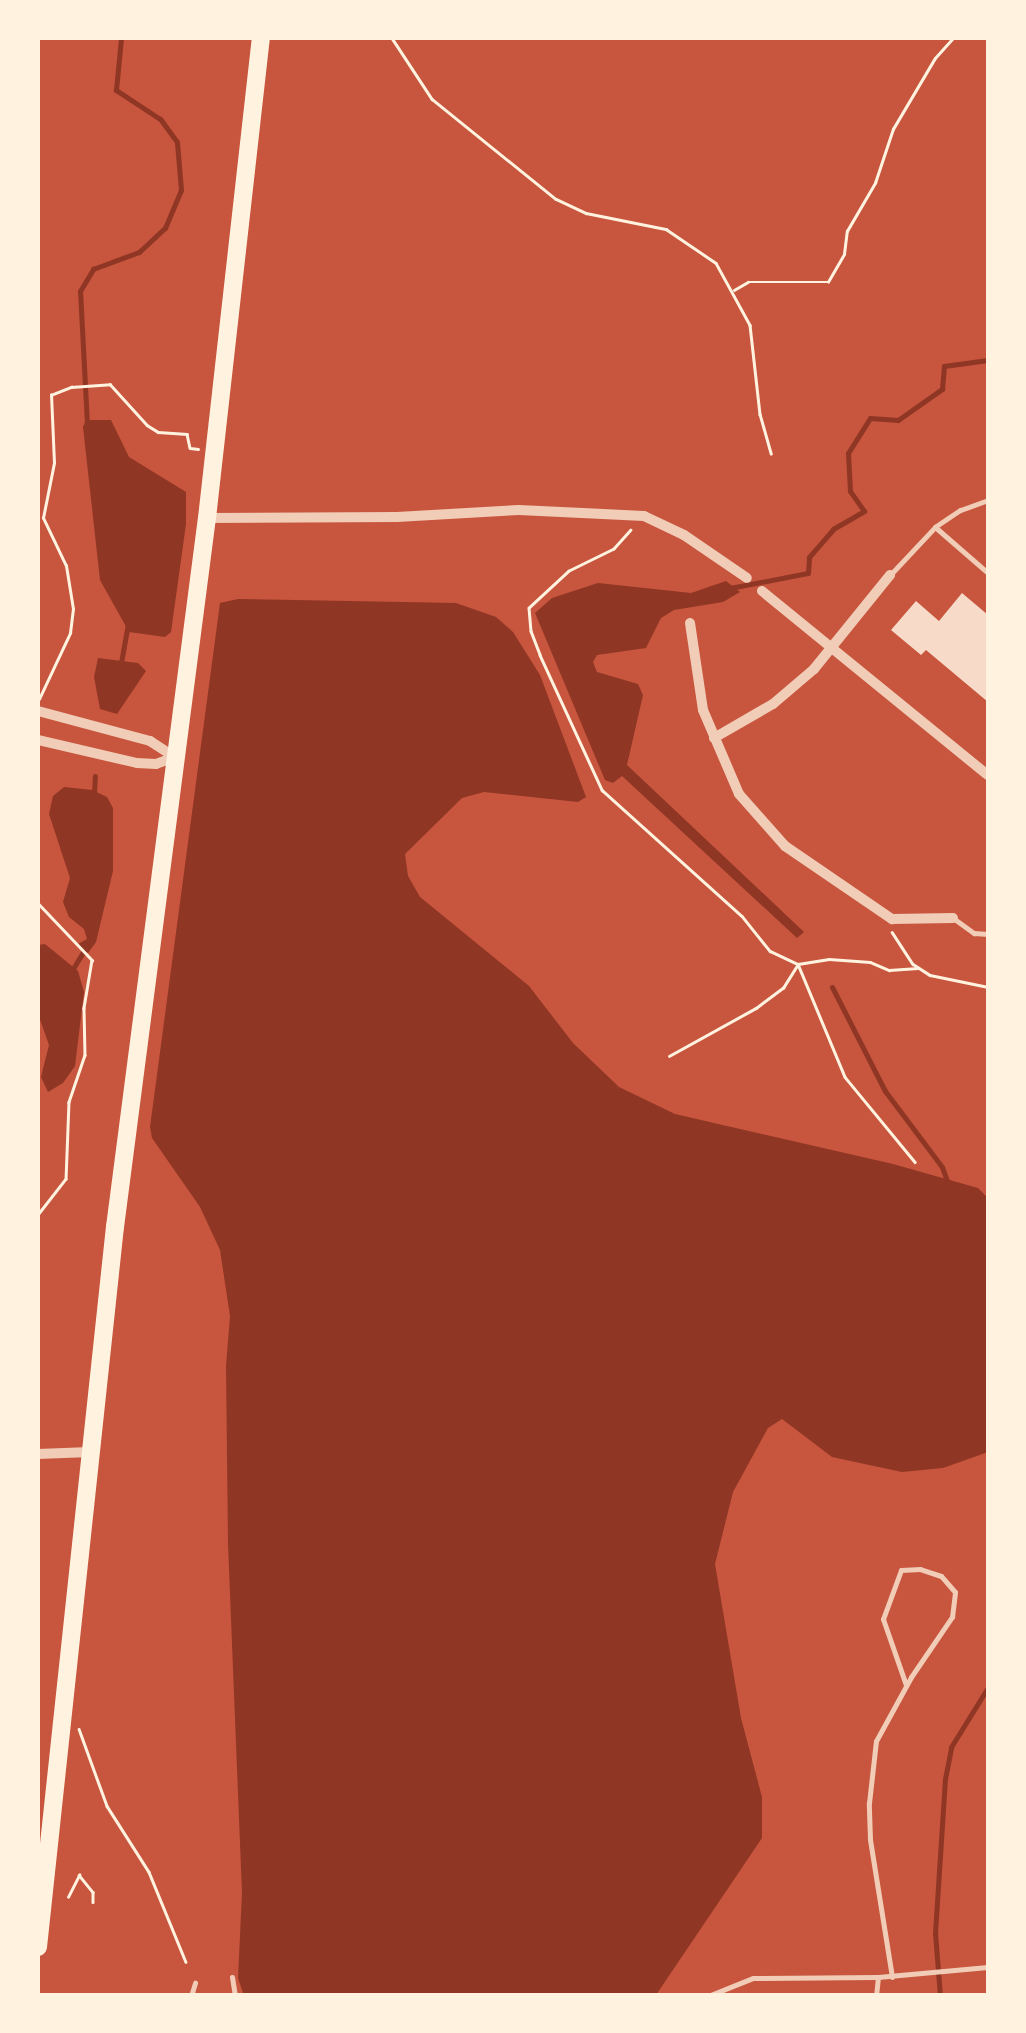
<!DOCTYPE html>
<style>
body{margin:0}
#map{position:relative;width:1026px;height:2033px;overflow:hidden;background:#c8553d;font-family:Quicksand,sans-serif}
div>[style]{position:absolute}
.water>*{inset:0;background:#8f3625}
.stream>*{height:5px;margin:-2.5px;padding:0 2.5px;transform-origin:2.5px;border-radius:2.5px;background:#8f3625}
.building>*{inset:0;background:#f7dbc8}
.path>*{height:2.5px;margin:-1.25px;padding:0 1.25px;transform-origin:1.25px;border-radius:1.25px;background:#fff3e0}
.service>*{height:5px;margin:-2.5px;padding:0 2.5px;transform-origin:2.5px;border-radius:2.5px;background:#f1ccb7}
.minor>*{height:10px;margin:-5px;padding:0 5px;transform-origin:5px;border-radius:5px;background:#f1ccb7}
.primary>*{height:18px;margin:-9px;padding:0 9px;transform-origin:9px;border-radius:9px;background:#fff3e0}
span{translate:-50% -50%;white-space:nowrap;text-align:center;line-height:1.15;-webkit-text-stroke:9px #fff3e0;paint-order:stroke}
.frame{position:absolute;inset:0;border:40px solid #fff3e0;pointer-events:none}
</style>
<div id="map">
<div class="water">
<i style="clip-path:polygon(86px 420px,111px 420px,129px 457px,186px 492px,186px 524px,171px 632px,165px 637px,129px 632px,100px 580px,83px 427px)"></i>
<i style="clip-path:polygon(726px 581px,740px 592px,723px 602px,674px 610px,661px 618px,646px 648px,597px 655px,593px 662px,597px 672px,638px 684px,643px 695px,627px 765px,804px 932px,797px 938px,622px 776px,613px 783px,605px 780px,535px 613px,552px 598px,598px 583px,691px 593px)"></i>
<i style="clip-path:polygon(238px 599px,456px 603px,496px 617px,513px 632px,540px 675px,586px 797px,578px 802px,484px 792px,462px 798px,405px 854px,408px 876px,420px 897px,529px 986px,573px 1043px,619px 1087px,675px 1114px,893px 1164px,978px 1188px,988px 1198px,988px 1452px,943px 1468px,902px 1472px,832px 1457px,782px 1419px,768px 1428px,733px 1492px,715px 1564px,741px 1718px,762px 1797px,762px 1838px,656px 1995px,244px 1996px,238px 1978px,242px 1893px,228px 1544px,226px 1366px,230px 1316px,220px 1250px,200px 1207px,152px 1138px,150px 1127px,220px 603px)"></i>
<i style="clip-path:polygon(98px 658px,138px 663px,146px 671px,117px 714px,100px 709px,94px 677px)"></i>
<i style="clip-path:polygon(64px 787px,92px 790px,107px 797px,113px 808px,113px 871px,96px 942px,88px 953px,78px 944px,87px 939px,84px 929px,69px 917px,63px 902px,70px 878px,49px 814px,53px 796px)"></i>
<i style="clip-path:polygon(45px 944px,78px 971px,84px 992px,75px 1066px,63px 1083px,48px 1092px,41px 1077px,49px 1045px,38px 1014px,38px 945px)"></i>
</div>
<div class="stream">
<i style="left:87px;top:424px;width:133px;rotate:-93deg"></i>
<i style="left:80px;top:291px;width:26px;rotate:-59deg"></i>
<i style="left:93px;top:269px;width:49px;rotate:-20.3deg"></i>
<i style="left:139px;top:252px;width:35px;rotate:-43deg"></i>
<i style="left:165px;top:228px;width:41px;rotate:-67.2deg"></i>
<i style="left:181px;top:190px;width:48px;rotate:-94.8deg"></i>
<i style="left:177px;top:142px;width:29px;rotate:-126deg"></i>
<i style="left:160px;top:119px;width:53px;rotate:-146.6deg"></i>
<i style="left:116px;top:90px;width:52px;rotate:-84.5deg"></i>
<i style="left:730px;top:588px;width:79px;rotate:-10.9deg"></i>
<i style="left:808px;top:573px;width:16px;rotate:-86deg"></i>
<i style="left:809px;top:557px;width:37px;rotate:-49deg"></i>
<i style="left:833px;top:529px;width:36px;rotate:-30deg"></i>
<i style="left:864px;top:511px;width:24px;rotate:-125deg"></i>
<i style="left:850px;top:491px;width:38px;rotate:-93deg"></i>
<i style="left:848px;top:453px;width:41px;rotate:-57.8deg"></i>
<i style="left:870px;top:418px;width:28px;rotate:4deg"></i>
<i style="left:898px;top:420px;width:54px;rotate:-35.2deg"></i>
<i style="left:942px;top:389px;width:23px;rotate:-85deg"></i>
<i style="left:944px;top:366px;width:44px;rotate:-7.8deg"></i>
<i style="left:121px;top:663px;width:39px;rotate:-80deg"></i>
<i style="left:94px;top:793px;width:17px;rotate:-87deg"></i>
<i style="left:71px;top:972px;width:29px;rotate:-59deg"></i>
<i style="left:832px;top:987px;width:117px;rotate:63deg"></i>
<i style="left:885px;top:1091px;width:95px;rotate:53.1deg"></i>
<i style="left:942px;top:1167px;width:15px;rotate:70deg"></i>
<i style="left:940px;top:1996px;width:63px;rotate:-94.5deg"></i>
<i style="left:935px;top:1933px;width:154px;rotate:-86.3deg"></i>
<i style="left:945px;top:1779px;width:33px;rotate:-79deg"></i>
<i style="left:951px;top:1747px;width:70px;rotate:-58.3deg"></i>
</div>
<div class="building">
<i style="clip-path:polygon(962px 593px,988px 615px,988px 702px,926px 650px,921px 655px,891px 630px,916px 601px,939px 621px)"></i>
</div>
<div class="path">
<i style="left:392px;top:38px;width:73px;rotate:56.7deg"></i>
<i style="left:432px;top:99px;width:159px;rotate:38.9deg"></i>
<i style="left:556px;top:199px;width:33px;rotate:25deg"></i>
<i style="left:586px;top:213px;width:82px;rotate:11.3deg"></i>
<i style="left:666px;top:229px;width:60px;rotate:34.2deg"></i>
<i style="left:716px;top:263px;width:71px;rotate:61.3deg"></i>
<i style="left:750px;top:325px;width:90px;rotate:83.6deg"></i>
<i style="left:760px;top:414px;width:41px;rotate:74.2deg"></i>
<i style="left:734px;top:290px;width:16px;rotate:-30deg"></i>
<i style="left:748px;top:282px;width:80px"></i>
<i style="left:828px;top:282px;width:32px;rotate:-60deg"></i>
<i style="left:844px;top:254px;width:23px;rotate:-83deg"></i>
<i style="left:847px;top:231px;width:56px;rotate:-59.7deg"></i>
<i style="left:875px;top:183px;width:57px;rotate:-71.6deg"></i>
<i style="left:893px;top:129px;width:82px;rotate:-59.4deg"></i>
<i style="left:935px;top:58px;width:27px;rotate:-48deg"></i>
<i style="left:631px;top:530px;width:25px;rotate:132deg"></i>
<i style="left:614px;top:549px;width:50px;rotate:153.9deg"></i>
<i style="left:569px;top:571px;width:54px;rotate:137.2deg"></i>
<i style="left:529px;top:608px;width:23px;rotate:85deg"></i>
<i style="left:531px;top:631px;width:26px;rotate:69deg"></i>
<i style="left:540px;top:655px;width:149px;rotate:65.3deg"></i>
<i style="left:602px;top:790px;width:188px;rotate:42deg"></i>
<i style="left:742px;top:916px;width:45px;rotate:51.3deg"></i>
<i style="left:770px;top:951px;width:31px;rotate:25deg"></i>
<i style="left:798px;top:964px;width:31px;rotate:-9deg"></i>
<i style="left:829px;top:959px;width:41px;rotate:4.2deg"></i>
<i style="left:870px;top:962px;width:21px;rotate:23deg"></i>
<i style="left:889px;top:970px;width:29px;rotate:-4deg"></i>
<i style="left:39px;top:699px;width:73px;rotate:-64.8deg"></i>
<i style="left:70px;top:633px;width:24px;rotate:-83deg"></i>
<i style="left:73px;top:609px;width:44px;rotate:-99.2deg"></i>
<i style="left:66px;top:566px;width:53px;rotate:-115.6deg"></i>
<i style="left:43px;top:518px;width:56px;rotate:-78.7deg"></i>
<i style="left:54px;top:463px;width:68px;rotate:-92.5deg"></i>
<i style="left:51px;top:395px;width:22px;rotate:-22deg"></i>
<i style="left:71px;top:387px;width:39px;rotate:-4deg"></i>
<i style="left:110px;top:384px;width:55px;rotate:47.9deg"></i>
<i style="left:147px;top:425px;width:13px;rotate:32deg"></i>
<i style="left:158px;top:432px;width:29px;rotate:4deg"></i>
<i style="left:187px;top:434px;width:14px;rotate:78deg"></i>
<i style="left:190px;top:448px;width:8px;rotate:7deg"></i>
<i style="left:38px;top:903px;width:79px;rotate:46.5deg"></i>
<i style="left:92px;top:960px;width:49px;rotate:99.5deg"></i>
<i style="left:84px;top:1008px;width:47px;rotate:88.8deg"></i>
<i style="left:85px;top:1055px;width:50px;rotate:108.8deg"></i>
<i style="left:69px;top:1102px;width:77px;rotate:92.2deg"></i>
<i style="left:66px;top:1179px;width:46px;rotate:127.9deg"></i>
<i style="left:892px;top:932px;width:38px;rotate:57deg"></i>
<i style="left:913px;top:964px;width:20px;rotate:33deg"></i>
<i style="left:930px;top:975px;width:59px;rotate:11.7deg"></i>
<i style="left:669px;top:1056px;width:99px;rotate:-28.9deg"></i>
<i style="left:756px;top:1008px;width:34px;rotate:-37deg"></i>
<i style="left:783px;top:988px;width:28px;rotate:-58deg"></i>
<i style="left:798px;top:964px;width:122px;rotate:67.4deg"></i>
<i style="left:845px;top:1077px;width:110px;rotate:50.5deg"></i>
<i style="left:79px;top:1729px;width:82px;rotate:70deg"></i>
<i style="left:107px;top:1806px;width:78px;rotate:57.5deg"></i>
<i style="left:149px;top:1872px;width:97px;rotate:67.7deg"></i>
<i style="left:68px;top:1897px;width:25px;rotate:-63deg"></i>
<i style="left:79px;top:1875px;width:22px;rotate:51deg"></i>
<i style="left:93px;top:1892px;width:10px;rotate:90deg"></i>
</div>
<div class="service">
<i style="left:988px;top:500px;width:30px;rotate:160deg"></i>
<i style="left:960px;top:510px;width:30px;rotate:146deg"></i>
<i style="left:935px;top:527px;width:70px;rotate:41deg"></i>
<i style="left:890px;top:575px;width:66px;rotate:-46.8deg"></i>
<i style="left:953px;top:918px;width:26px;rotate:36deg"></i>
<i style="left:974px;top:933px;width:14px;rotate:4deg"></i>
<i style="left:232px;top:1977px;width:19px;rotate:81deg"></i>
<i style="left:892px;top:1977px;width:140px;rotate:-99.1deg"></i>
<i style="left:870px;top:1839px;width:36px;rotate:-92deg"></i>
<i style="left:869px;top:1803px;width:62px;rotate:-83.6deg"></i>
<i style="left:876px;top:1741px;width:73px;rotate:-61.3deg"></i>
<i style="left:911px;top:1677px;width:73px;rotate:-55.7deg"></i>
<i style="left:952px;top:1617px;width:25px;rotate:-83deg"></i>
<i style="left:955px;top:1592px;width:21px;rotate:-131deg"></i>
<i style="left:941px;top:1576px;width:22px;rotate:-162deg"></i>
<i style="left:920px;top:1569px;width:19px;rotate:177deg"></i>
<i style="left:901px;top:1570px;width:52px;rotate:110.2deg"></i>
<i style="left:883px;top:1619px;width:70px;rotate:70.8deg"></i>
<i style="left:191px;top:1996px;width:14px;rotate:-73deg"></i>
<i style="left:708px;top:1996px;width:48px;rotate:-21.8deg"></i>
<i style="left:753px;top:1978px;width:125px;rotate:-0.5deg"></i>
<i style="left:876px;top:1996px;width:19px;rotate:-84deg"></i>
<i style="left:878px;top:1977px;width:110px;rotate:-5.2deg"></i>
</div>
<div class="minor">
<i style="left:207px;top:518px;width:190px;rotate:-0.3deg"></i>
<i style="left:397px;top:517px;width:122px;rotate:-3.3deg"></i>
<i style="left:519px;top:510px;width:125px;rotate:2.7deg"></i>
<i style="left:644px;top:516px;width:44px;rotate:25.4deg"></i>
<i style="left:684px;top:535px;width:76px;rotate:34.3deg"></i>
<i style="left:762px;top:591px;width:291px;rotate:39.2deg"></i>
<i style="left:690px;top:623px;width:88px;rotate:81.5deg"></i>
<i style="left:703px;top:710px;width:91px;rotate:66.8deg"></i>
<i style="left:739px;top:794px;width:69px;rotate:48.5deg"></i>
<i style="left:785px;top:846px;width:130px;rotate:34.3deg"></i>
<i style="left:892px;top:919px;width:61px;rotate:-0.9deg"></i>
<i style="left:38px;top:711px;width:116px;rotate:15deg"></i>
<i style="left:150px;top:741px;width:30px;rotate:33deg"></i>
<i style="left:175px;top:757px;width:20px;rotate:160deg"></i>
<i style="left:156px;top:764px;width:19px;rotate:-177deg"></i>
<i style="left:137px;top:763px;width:102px;rotate:-166.9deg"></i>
<i style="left:714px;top:738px;width:68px;rotate:-30deg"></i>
<i style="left:773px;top:704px;width:54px;rotate:-40.5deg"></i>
<i style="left:814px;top:669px;width:121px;rotate:-51deg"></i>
<i style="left:38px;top:1454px;width:52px;rotate:-2.2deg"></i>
</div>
<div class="primary">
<i style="left:38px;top:1947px;width:724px;rotate:-83.9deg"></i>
<i style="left:115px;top:1227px;width:715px;rotate:-82.61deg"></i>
<i style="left:207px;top:518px;width:483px;rotate:-83.6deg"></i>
</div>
<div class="frame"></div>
</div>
